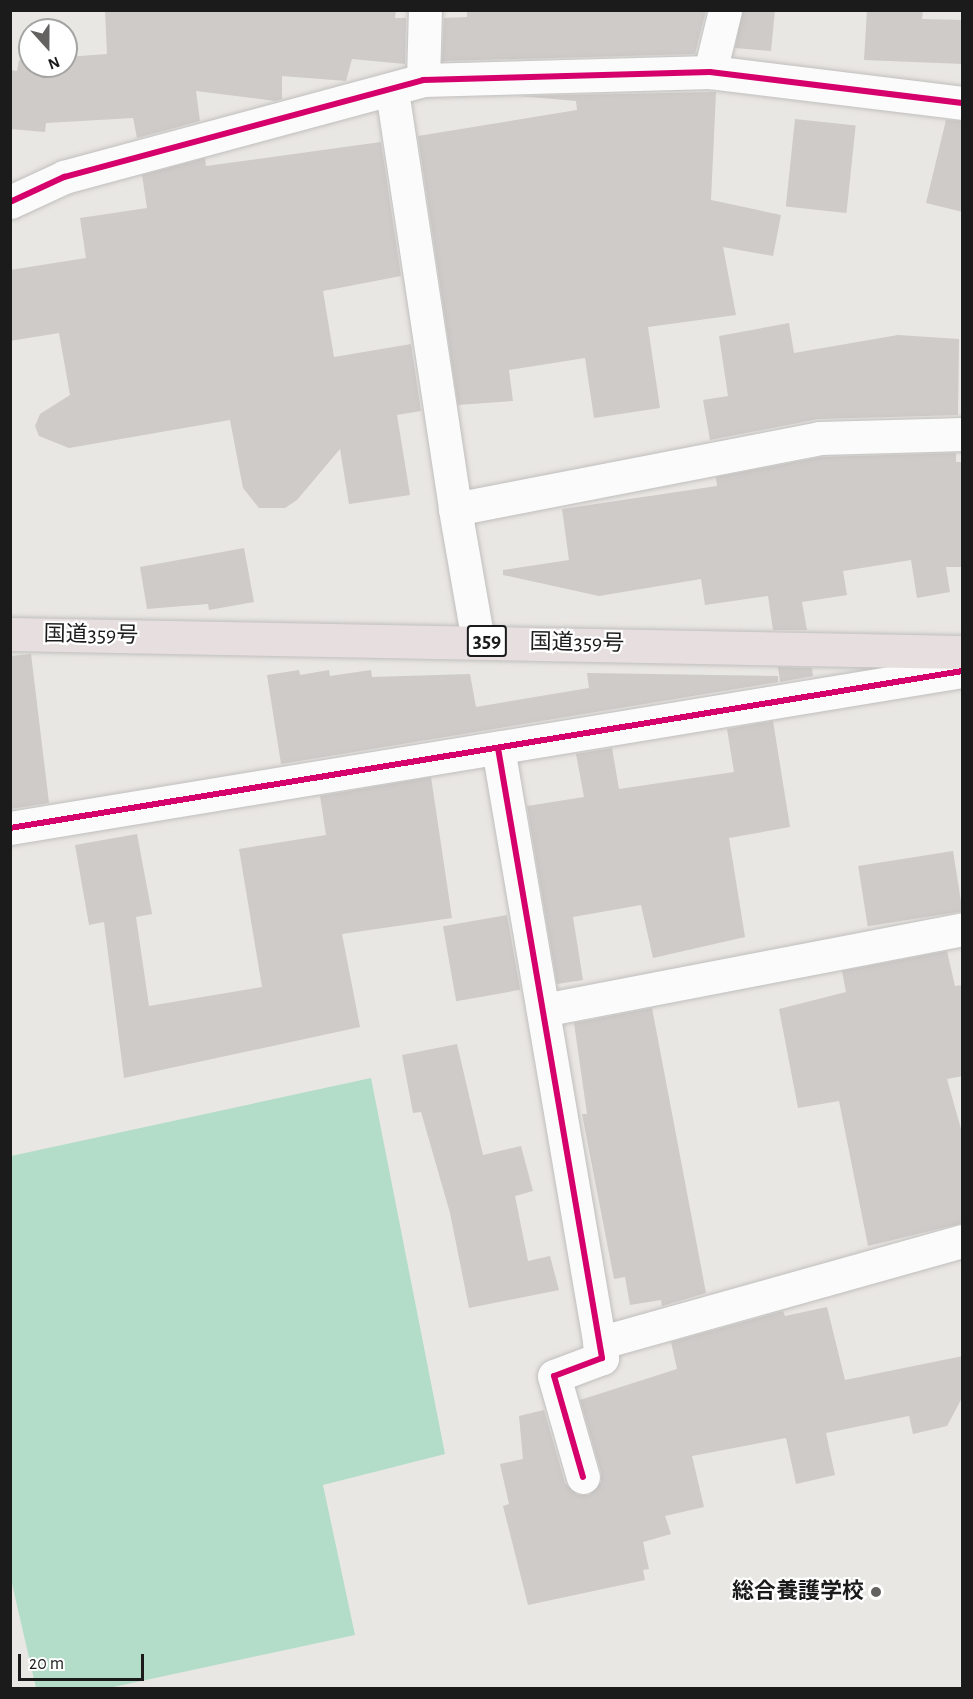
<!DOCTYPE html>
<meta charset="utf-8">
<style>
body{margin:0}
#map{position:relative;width:973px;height:1699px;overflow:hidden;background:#e9e7e3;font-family:"Alegreya Sans","Noto Sans JP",sans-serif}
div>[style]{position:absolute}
.pitch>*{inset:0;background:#b3ddc9}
.building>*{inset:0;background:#cecbc8;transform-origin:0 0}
.roads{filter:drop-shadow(0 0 2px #c0bfbe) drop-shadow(0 0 2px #c0bfbe)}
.street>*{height:33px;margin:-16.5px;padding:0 16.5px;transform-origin:16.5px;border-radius:16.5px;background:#fcfbfb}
.highway>*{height:33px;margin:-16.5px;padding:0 16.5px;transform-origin:16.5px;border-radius:16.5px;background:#e7dee0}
.cycleway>*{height:6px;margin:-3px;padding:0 3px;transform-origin:3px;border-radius:3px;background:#d6006c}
.dots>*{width:16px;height:16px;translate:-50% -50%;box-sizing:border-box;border:3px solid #fff;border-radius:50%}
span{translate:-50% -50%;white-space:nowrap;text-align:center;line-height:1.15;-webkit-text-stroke:4.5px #fff;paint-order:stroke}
.shield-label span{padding:2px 4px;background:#fff;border:2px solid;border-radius:4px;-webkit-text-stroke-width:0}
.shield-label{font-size:21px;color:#1b1b1b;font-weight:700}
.street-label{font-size:22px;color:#1b1b1b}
.poi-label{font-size:22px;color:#1b1b1b;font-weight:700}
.right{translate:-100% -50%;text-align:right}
.frame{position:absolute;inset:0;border:12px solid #1b1b1b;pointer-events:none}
.north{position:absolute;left:18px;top:18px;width:60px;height:60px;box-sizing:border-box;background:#fff;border:2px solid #a4a4a4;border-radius:50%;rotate:159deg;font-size:16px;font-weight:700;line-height:24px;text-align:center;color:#1b1b1b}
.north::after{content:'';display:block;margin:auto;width:21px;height:27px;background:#636261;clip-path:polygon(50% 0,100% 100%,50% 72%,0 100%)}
.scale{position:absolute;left:18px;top:1654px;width:126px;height:27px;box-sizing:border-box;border:3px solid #1b1b1b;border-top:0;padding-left:8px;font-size:18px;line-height:21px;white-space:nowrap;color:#1b1b1b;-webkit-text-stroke:4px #fff;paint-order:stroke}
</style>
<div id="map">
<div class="pitch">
<i style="clip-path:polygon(371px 1078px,445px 1454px,323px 1485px,355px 1635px,109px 1688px,36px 1688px,10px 1575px,11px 1156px)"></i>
</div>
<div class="building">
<i style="clip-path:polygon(105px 10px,396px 10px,395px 18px,406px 18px,405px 64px,352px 59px,346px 81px,282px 76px,282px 99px,275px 101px,196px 91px,200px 121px,137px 138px,133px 118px,46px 123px,45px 132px,10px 129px,10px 70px,17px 71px,19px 60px,66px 66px,66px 57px,107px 54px)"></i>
<i style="clip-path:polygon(467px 10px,706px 10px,695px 54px,442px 61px,444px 18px,467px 17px)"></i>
<i style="clip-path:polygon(743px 10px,775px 10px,771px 51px,735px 48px)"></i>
<i style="clip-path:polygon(867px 10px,923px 10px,922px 19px,963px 20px,963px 64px,864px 60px)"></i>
<i style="clip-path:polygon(716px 92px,711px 200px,781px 215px,773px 256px,723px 247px,736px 315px,648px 327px,660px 408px,594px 418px,585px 358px,509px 370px,513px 401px,458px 405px,418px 136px,577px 110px,576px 101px,519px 96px)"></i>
<i style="left:795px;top:119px;width:61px;height:88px;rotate:6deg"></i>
<i style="clip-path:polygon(946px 120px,963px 121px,963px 212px,926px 203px)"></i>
<i style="clip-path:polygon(381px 142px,401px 276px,323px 291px,334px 357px,411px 344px,421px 411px,397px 415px,410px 495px,349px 504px,340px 449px,297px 500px,285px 508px,259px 508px,243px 488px,230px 420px,69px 448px,39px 436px,35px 426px,40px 414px,70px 395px,59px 333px,10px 341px,10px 270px,86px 258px,80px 218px,147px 208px,142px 175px,205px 158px,206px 166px)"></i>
<i style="clip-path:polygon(789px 323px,794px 353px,898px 335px,959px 339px,958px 415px,818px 419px,710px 440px,703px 400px,728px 396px,719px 336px)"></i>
<i style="clip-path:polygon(956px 453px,956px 462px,963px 462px,963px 567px,946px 567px,950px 592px,917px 598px,911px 560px,843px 571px,847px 595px,802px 602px,807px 630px,773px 630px,768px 596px,705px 605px,701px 579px,599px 596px,503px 575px,503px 570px,569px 560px,562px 509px,717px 486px,716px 477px,821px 457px)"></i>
<i style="clip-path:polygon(244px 548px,254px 602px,209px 610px,208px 604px,147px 609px,140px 567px)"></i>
<i style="clip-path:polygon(31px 654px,49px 803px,10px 809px,10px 656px)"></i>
<i style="clip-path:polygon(778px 667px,812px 668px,813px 676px,780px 682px)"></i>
<i style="clip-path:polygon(299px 670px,300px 675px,329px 670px,330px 676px,371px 670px,372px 677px,470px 674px,476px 707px,589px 688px,587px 673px,778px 676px,778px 682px,281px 764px,267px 675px)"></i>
<i style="clip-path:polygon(773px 721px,790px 827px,729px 838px,745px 937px,653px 958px,641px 905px,573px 917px,583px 980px,557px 984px,527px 806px,584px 797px,576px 754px,612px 748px,619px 789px,734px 772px,727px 729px)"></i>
<i style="clip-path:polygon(431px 777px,452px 918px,342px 934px,360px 1027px,124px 1078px,104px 922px,89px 925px,75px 845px,137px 834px,152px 914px,136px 917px,149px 1006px,262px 987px,239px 849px,326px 835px,320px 796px)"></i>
<i style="left:953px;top:851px;width:61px;height:96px;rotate:81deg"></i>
<i style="left:507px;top:915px;width:76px;height:65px;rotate:80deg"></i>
<i style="clip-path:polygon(947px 951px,955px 986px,963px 985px,963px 1076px,947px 1079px,963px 1136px,963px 1223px,868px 1246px,839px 1101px,798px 1108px,779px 1009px,846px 992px,842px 971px)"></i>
<i style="clip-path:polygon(652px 1008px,706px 1293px,662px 1306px,661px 1300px,630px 1305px,625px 1277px,614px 1279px,582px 1114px,587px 1114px,574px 1023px)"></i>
<i style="clip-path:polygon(457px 1044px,483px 1155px,521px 1146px,533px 1191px,515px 1196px,528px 1261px,550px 1256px,559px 1290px,469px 1308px,450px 1213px,421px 1112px,413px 1113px,402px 1055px)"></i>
<i style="clip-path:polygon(827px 1307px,845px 1380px,963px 1356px,963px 1396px,947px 1426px,913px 1434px,909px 1416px,826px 1433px,835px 1475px,796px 1484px,786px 1438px,692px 1456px,704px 1507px,665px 1516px,671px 1534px,643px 1542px,649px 1569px,643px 1570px,645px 1580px,528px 1605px,503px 1506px,509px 1504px,500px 1464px,523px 1459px,519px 1416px,544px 1410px,565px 1483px,578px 1495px,589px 1495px,601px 1482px,601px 1472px,580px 1400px,677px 1369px,671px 1342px,783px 1311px,785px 1316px)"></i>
</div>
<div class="roads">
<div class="street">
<i style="left:710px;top:72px;width:64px;rotate:-76.4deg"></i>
<i style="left:423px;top:80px;width:70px;rotate:-88.4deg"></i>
<i style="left:392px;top:91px;width:423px;rotate:81.4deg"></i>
<i style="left:10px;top:202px;width:60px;rotate:-24.8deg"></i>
<i style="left:64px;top:177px;width:372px;rotate:-15.1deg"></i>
<i style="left:423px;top:80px;width:287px;rotate:-1.6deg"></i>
<i style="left:710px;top:72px;width:254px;rotate:7deg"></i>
<i style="left:478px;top:641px;width:134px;rotate:-99.9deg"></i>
<i style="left:455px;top:509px;width:371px;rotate:-11deg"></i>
<i style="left:819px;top:438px;width:143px;rotate:-1.6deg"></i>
<i style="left:498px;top:748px;width:619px;rotate:80.32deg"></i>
<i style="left:602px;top:1358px;width:51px;rotate:159.4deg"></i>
<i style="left:554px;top:1376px;width:105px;rotate:74deg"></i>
<i style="left:10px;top:828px;width:965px;rotate:-9.36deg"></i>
<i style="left:543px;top:1010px;width:427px;rotate:-10.9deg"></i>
<i style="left:599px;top:1343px;width:377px;rotate:-15.7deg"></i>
</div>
<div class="highway">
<i style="left:10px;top:634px;width:952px;rotate:1.08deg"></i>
</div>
</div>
<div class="cycleway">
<i style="left:10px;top:202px;width:60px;rotate:-24.8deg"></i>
<i style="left:64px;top:177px;width:372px;rotate:-15.1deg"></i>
<i style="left:423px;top:80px;width:287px;rotate:-1.6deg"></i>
<i style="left:710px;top:72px;width:254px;rotate:7deg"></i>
<i style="left:498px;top:748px;width:619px;rotate:80.32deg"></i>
<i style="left:602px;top:1358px;width:51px;rotate:159.4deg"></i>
<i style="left:554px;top:1376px;width:105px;rotate:74deg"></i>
<i style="left:10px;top:828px;width:965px;rotate:-9.36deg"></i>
</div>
<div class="dots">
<i style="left:876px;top:1592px;background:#636261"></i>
</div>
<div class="shield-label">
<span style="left:487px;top:641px">359</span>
</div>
<div class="street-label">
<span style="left:91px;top:635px;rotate:1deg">国道359号</span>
<span style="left:577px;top:643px;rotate:1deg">国道359号</span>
</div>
<div class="poi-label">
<span class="right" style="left:864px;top:1592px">総合養護学校</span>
</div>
<div class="frame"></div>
<div class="north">N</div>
<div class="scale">20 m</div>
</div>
